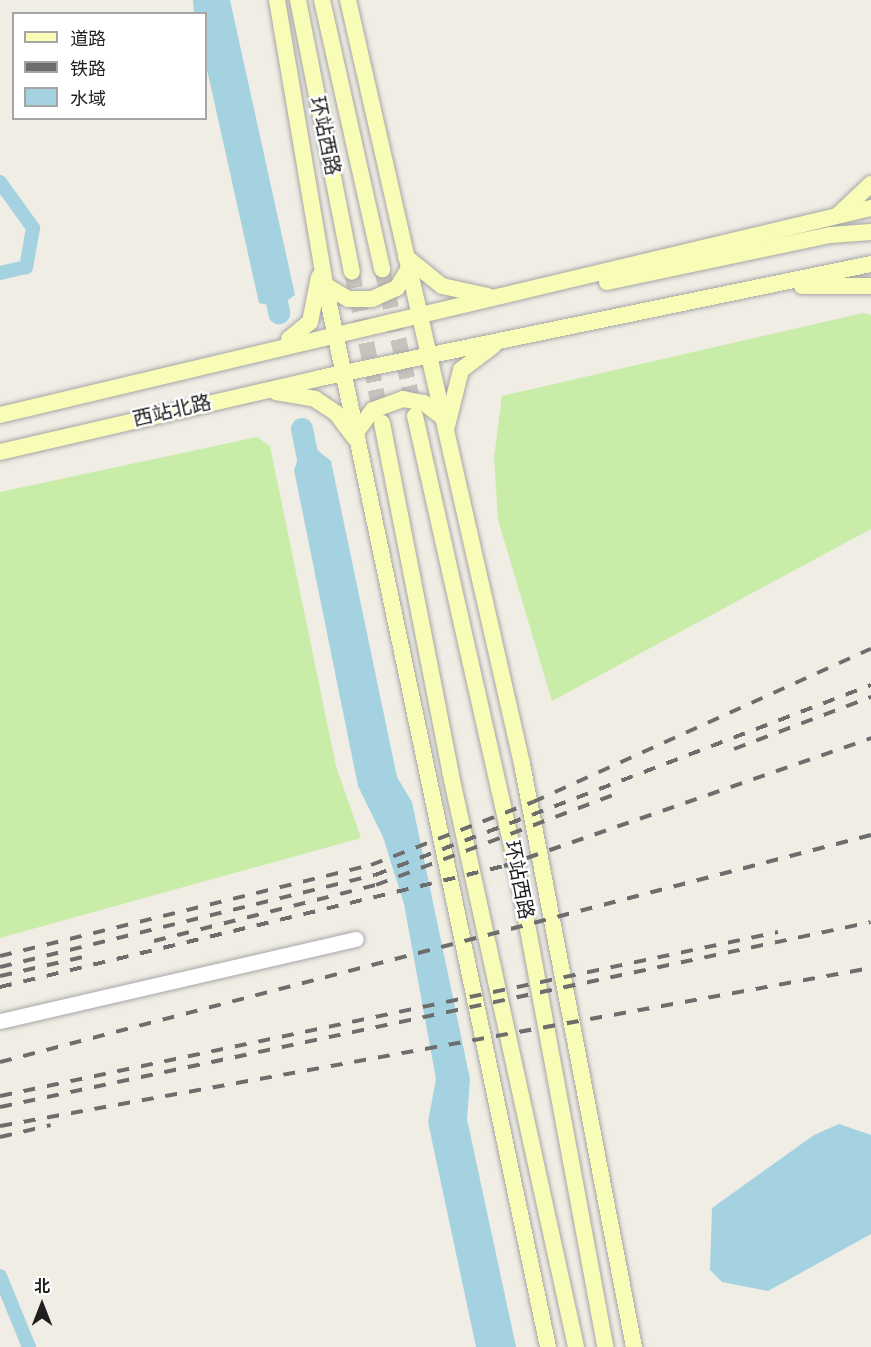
<!DOCTYPE html>
<meta charset="utf-8">
<style>
body{margin:0}
#map{position:relative;width:871px;height:1347px;overflow:hidden;background:#f0ede5;font-family:"Fira Sans","Noto Sans SC",sans-serif}
div>[style]{position:absolute}
.grass>*{inset:0;background:#caeca9}
.water>*{inset:0;background:#a4d2e0}
.canal>*{height:14px;margin:-7px;padding:0 7px;transform-origin:7px;border-radius:7px;background:#a4d2e0}
.river>*{height:22px;margin:-11px;padding:0 11px;transform-origin:11px;border-radius:11px;background:#a4d2e0}
.secondary-tunnel>*{height:16px;margin-top:-8px;transform-origin:0;background:repeating-linear-gradient(90deg,#c6c4bd 0 16px,transparent 0 24px)}
.roads{filter:drop-shadow(0 0 2px #a6a6a6) drop-shadow(0 0 2px #a6a6a6)}
.tertiary>*{height:15px;margin:-7.5px;padding:0 7.5px;transform-origin:7.5px;border-radius:7.5px;background:#fff}
.secondary>*{height:16px;margin:-8px;padding:0 8px;transform-origin:8px;border-radius:8px;background:#f8fcb7}
.rail>*{height:4px;margin-top:-2px;transform-origin:0;background:repeating-linear-gradient(90deg,#6d6d6d 0 12px,transparent 0 24px)}
span{translate:-50% -50%;white-space:nowrap;text-align:center;line-height:1.15;-webkit-text-stroke:4.5px #fff;paint-order:stroke}
.street-label{font-size:20px;color:#1f1f1f}
.legend{position:absolute;left:12px;top:12px;width:195px;height:108px;box-sizing:border-box;background:#fff;border:2px solid #a5a5a5;margin:0;padding:8px 10px;list-style:none;font-size:18px;color:#1f1f1f}
.legend li{display:flex;align-items:center;gap:12px;height:30px}
.legend b{width:30px;border:2px solid #a5a5a5}
.north{position:absolute;left:12px;top:1275px;width:60px;height:60px;-webkit-text-stroke:4px #fff;paint-order:stroke;rotate:0deg;font-size:16px;font-weight:700;line-height:24px;text-align:center;color:#1f1f1f}
.north::after{content:'';display:block;margin:auto;width:21px;height:27px;background:#1f1f1f;clip-path:polygon(50% 0,100% 100%,50% 72%,0 100%)}
</style>
<div id="map">
<div class="grass">
<i style="clip-path:polygon(863px 313px,871px 315px,871px 529px,552px 701px,498px 520px,494px 457px,502px 396px)"></i>
<i style="clip-path:polygon(257px 437px,270px 446px,336px 766px,361px 838px,0 938px,0 492px)"></i>
</div>
<div class="water">
<i style="clip-path:polygon(193px 0,230px 0,295px 295px,278px 307px,259px 303px,206px 65px,206px 14px,194px 13px)"></i>
<i style="clip-path:polygon(305px 440px,331px 461px,397px 777px,412px 802px,470px 1079px,467px 1119px,516px 1347px,476px 1347px,428px 1122px,436px 1079px,404px 904px,383px 837px,358px 786px,294px 470px)"></i>
<i style="clip-path:polygon(839px 1124px,871px 1135px,871px 1234px,768px 1291px,722px 1282px,710px 1270px,712px 1208px,814px 1135px)"></i>
</div>
<div class="canal">
<i style="left:0;top:182px;width:57px;rotate:54.3deg"></i>
<i style="left:33px;top:228px;width:40px;rotate:100deg"></i>
<i style="left:26px;top:267px;width:27px;rotate:167deg"></i>
<i style="left:0;top:1276px;width:77px;rotate:67.8deg"></i>
</div>
<div class="river">
<i style="left:272px;top:276px;width:38px;rotate:79deg"></i>
<i style="left:302px;top:429px;width:41px;rotate:78.7deg"></i>
</div>
<div class="secondary-tunnel">
<i style="left:382px;top:269px;width:147px;rotate:77deg"></i>
<i style="left:352px;top:272px;width:152px;rotate:78.6deg"></i>
</div>
<div class="roads">
<div class="tertiary">
<i style="left:0;top:1021px;width:365px;rotate:-13deg"></i>
</div>
<div class="secondary">
<i style="left:277px;top:0;width:289px;rotate:80.4deg"></i>
<i style="left:325px;top:285px;width:1085px;rotate:78.14deg"></i>
<i style="left:298px;top:0;width:277px;rotate:78.8deg"></i>
<i style="left:322px;top:0;width:276px;rotate:77.4deg"></i>
<i style="left:348px;top:0;width:784px;rotate:77.17deg"></i>
<i style="left:522px;top:764px;width:594px;rotate:79.13deg"></i>
<i style="left:839px;top:214px;width:44px;rotate:-43.2deg"></i>
<i style="left:406px;top:257px;width:46px;rotate:38.9deg"></i>
<i style="left:442px;top:286px;width:47px;rotate:12.3deg"></i>
<i style="left:607px;top:282px;width:228px;rotate:-11.9deg"></i>
<i style="left:830px;top:235px;width:41px;rotate:-4.2deg"></i>
<i style="left:325px;top:285px;width:27px;rotate:31deg"></i>
<i style="left:348px;top:299px;width:24px"></i>
<i style="left:372px;top:299px;width:27px;rotate:-24deg"></i>
<i style="left:397px;top:288px;width:21px;rotate:-59deg"></i>
<i style="left:802px;top:286px;width:69px"></i>
<i style="left:289px;top:339px;width:27px;rotate:-39deg"></i>
<i style="left:310px;top:322px;width:46px;rotate:-78.7deg"></i>
<i style="left:276px;top:392px;width:40px;rotate:10deg"></i>
<i style="left:315px;top:399px;width:25px;rotate:34deg"></i>
<i style="left:336px;top:413px;width:31px;rotate:53deg"></i>
<i style="left:0;top:415px;width:895px;rotate:-13.37deg"></i>
<i style="left:415px;top:416px;width:465px;rotate:77.3deg"></i>
<i style="left:517px;top:870px;width:485px;rotate:79.5deg"></i>
<i style="left:382px;top:423px;width:355px;rotate:78.9deg"></i>
<i style="left:450px;top:771px;width:590px;rotate:77.66deg"></i>
<i style="left:447px;top:426px;width:58px;rotate:-76deg"></i>
<i style="left:461px;top:370px;width:41px;rotate:-37.1deg"></i>
<i style="left:357px;top:431px;width:26px;rotate:-53deg"></i>
<i style="left:373px;top:410px;width:32px;rotate:-20deg"></i>
<i style="left:403px;top:399px;width:21px;rotate:11deg"></i>
<i style="left:424px;top:403px;width:20px;rotate:37deg"></i>
<i style="left:0;top:452px;width:328px;rotate:-13deg"></i>
<i style="left:320px;top:378px;width:563px;rotate:-11.69deg"></i>
</div>
</div>
<div class="rail">
<i style="left:734px;top:749px;width:147px;rotate:-20.8deg"></i>
<i style="left:154px;top:941px;width:229px;rotate:-14.2deg"></i>
<i style="left:376px;top:885px;width:254px;rotate:-20.8deg"></i>
<i style="left:0;top:956px;width:382px;rotate:-13.8deg"></i>
<i style="left:371px;top:865px;width:174px;rotate:-21.3deg"></i>
<i style="left:533px;top:802px;width:371px;rotate:-24.4deg"></i>
<i style="left:0;top:967px;width:386px;rotate:-13.8deg"></i>
<i style="left:375px;top:875px;width:531px;rotate:-20.96deg"></i>
<i style="left:0;top:976px;width:85px;rotate:-12.9deg"></i>
<i style="left:0;top:987px;width:518px;rotate:-13.5deg"></i>
<i style="left:504px;top:866px;width:389px;rotate:-19.2deg"></i>
<i style="left:0;top:1062px;width:900px;rotate:-14.61deg"></i>
<i style="left:0;top:1096px;width:795px;rotate:-11.9deg"></i>
<i style="left:0;top:1107px;width:890px;rotate:-11.99deg"></i>
<i style="left:0;top:1126px;width:885px;rotate:-10.28deg"></i>
<i style="left:0;top:1137px;width:52px;rotate:-13.2deg"></i>
</div>
<div class="street-label">
<span style="left:325px;top:136px;rotate:78deg">环站西路</span>
<span style="left:172px;top:411px;rotate:-13deg">西站北路</span>
<span style="left:519px;top:880px;rotate:79deg">环站西路</span>
</div>
<ul class="legend">
<li><b style="height:8px;background:#f8fcb7"></b>道路</li>
<li><b style="height:8px;background:#6d6d6d"></b>铁路</li>
<li><b style="height:16px;background:#a4d2e0"></b>水域</li>
</ul>
<div class="north">北</div>
</div>
